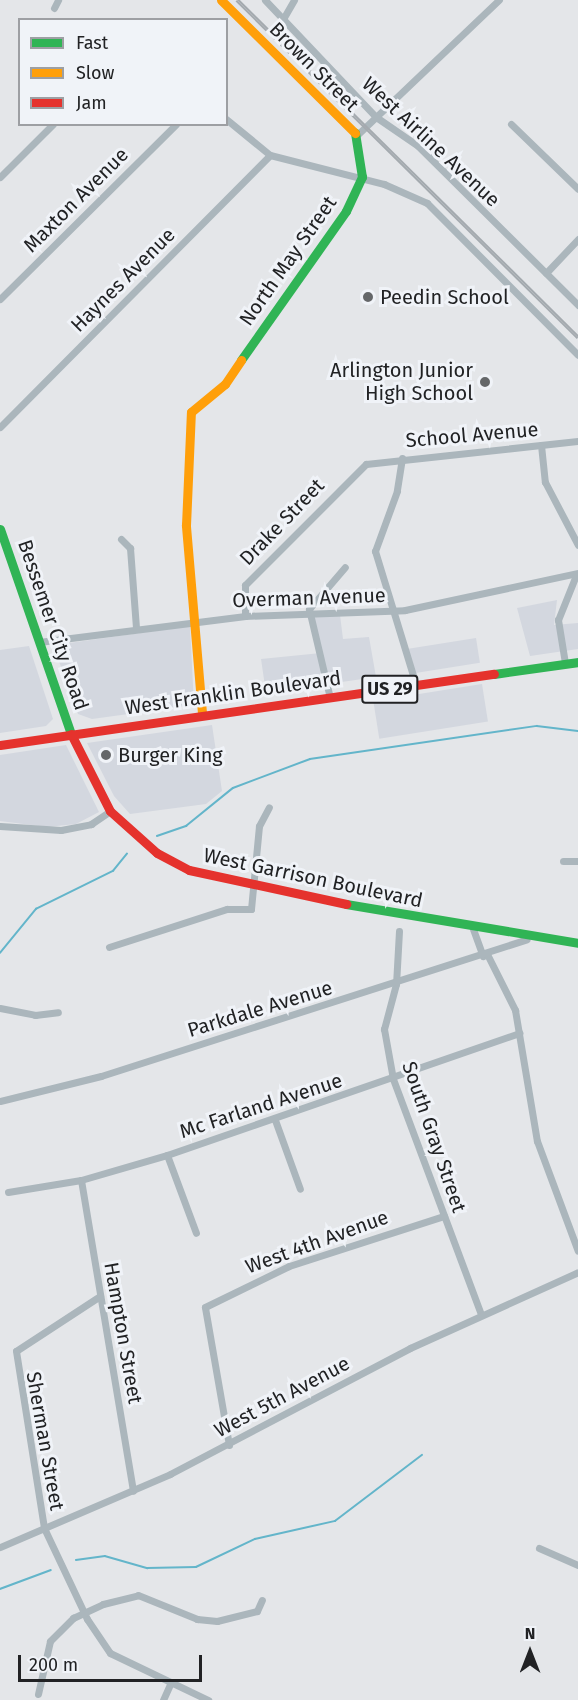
<!DOCTYPE html>
<style>
body{margin:0}
#map{position:relative;width:578px;height:1700px;overflow:hidden;background:#e4e6e9;font-family:"Fira Sans",sans-serif}
div>[style]{position:absolute}
[style*='--x']{left:calc(var(--x)*1px);top:calc(var(--y)*1px);width:calc(var(--w)*1px);rotate:calc(var(--a)*1deg)}
.built>*{inset:0;background:#d3d7df;transform-origin:0 0}
.stream>*{height:1.5px;margin:-0.75px;padding:0 0.75px;transform-origin:0.75px;border-radius:0.75px;background:#63b5ca}
.street>*{height:7px;margin:-3.5px;padding:0 3.5px;transform-origin:3.5px;border-radius:3.5px;background:#abb6bc}
.fast>*{height:9px;margin:-4.5px;padding:0 4.5px;transform-origin:4.5px;border-radius:4.5px;background:#30b455}
.slow>*{height:9px;margin:-4.5px;padding:0 4.5px;transform-origin:4.5px;border-radius:4.5px;background:#ff9f0a}
.jam>*{height:9px;margin:-4.5px;padding:0 4.5px;transform-origin:4.5px;border-radius:4.5px;background:#e5322d}
.rail>*{height:4px;margin-top:-2px;transform-origin:0;background:repeating-linear-gradient(90deg,#f0f3f8 0 4.5px,#a4aaaf 0 9px);box-sizing:border-box;border-block:2px solid #a4aaaf}
.dots>*{width:16px;height:16px;translate:-50% -50%;box-sizing:border-box;border:3px solid #f0f3f8;border-radius:50%}
span{translate:-50% -50%;white-space:nowrap;text-align:center;line-height:1.15;-webkit-text-stroke:6px #f0f3f8;paint-order:stroke}
.shield-label span{padding:2px 4px;background:#f0f3f8;border:2px solid;border-radius:4px;-webkit-text-stroke-width:0}
.shield-label{font-size:18px;color:#212224;font-weight:700}
.street-label{font-size:20px;color:#212224}
.poi-label{font-size:20px;color:#212224}
.left{translate:0 -50%;text-align:left}
.right{translate:-100% -50%;text-align:right}
.legend{position:absolute;left:18px;top:18px;width:210px;height:108px;box-sizing:border-box;background:#f0f3f8;border:2px solid #9d9fa3;margin:0;padding:8px 10px;list-style:none;font-size:18px;color:#212224}
.legend li{display:flex;align-items:center;gap:12px;height:30px}
.legend b{width:30px;border:2px solid #9d9fa3}
.north{position:absolute;left:500px;top:1622px;width:60px;height:60px;-webkit-text-stroke:4px #f0f3f8;paint-order:stroke;rotate:0deg;font-size:16px;font-weight:700;line-height:24px;text-align:center;color:#212224}
.north::after{content:'';display:block;margin:auto;width:21px;height:27px;background:#212224;clip-path:polygon(50% 0,100% 100%,50% 72%,0 100%)}
.scale{position:absolute;left:18px;top:1655px;width:184px;height:27px;box-sizing:border-box;border:3px solid #212224;border-top:0;padding-left:8px;font-size:18px;line-height:21px;white-space:nowrap;color:#212224;-webkit-text-stroke:4px #f0f3f8;paint-order:stroke}
</style>
<div id="map">
<div class="built">
<div style="clip-path:polygon(557px 600px,554px 625px,578px 623px,578px 649px,530px 656px,517px 608px)"></div>
<div style="clip-path:polygon(340px 615px,343px 639px,369px 637px,376px 677px,266px 693px,261px 659px,321px 653px,314px 617px)"></div>
<div style="clip-path:polygon(190px 626px,194px 705px,92px 719px,78px 714px,56px 653px,62px 644px)"></div>
<div style="left:476px;top:638px;width:25px;height:70px;rotate:81deg"></div>
<div style="clip-path:polygon(29px 646px,53px 719px,46px 726px,0 733px,0 650px)"></div>
<div style="left:482px;top:684px;width:38px;height:110px;rotate:81deg"></div>
<div style="clip-path:polygon(212px 725px,222px 791px,206px 804px,130px 814px,114px 796px,87px 743px)"></div>
<div style="clip-path:polygon(66px 745px,99px 812px,76px 824px,47px 827px,0 821px,0 755px)"></div>
</div>
<div class="stream">
<div style="--x:157;--y:836;--w:31;--a:-19"></div>
<div style="--x:186;--y:826;--w:60;--a:-39"></div>
<div style="--x:233;--y:788;--w:82;--a:-20.6"></div>
<div style="--x:310;--y:759;--w:229;--a:-8.3"></div>
<div style="--x:537;--y:726;--w:41;--a:7"></div>
<div style="--x:0;--y:953;--w:57;--a:-50.7"></div>
<div style="--x:36;--y:909;--w:86;--a:-26.3"></div>
<div style="--x:113;--y:871;--w:22;--a:-51"></div>
<div style="--x:76;--y:1560;--w:29;--a:-8"></div>
<div style="--x:105;--y:1556;--w:44;--a:15.9"></div>
<div style="--x:147;--y:1568;--w:49;--a:-1.2"></div>
<div style="--x:196;--y:1567;--w:65;--a:-25.4"></div>
<div style="--x:255;--y:1539;--w:82;--a:-12.7"></div>
<div style="--x:335;--y:1521;--w:109;--a:-37.2"></div>
<div style="--x:0;--y:1589;--w:54;--a:-20.4"></div>
</div>
<div class="street">
<div style="--x:265;--y:0;--w:161;--a:46.5"></div>
<div style="--x:376;--y:117;--w:51;--a:34.6"></div>
<div style="--x:418;--y:146;--w:226;--a:44.8"></div>
<div style="--x:54;--y:8;--w:9;--a:-63"></div>
<div style="--x:283;--y:19;--w:22;--a:-60"></div>
<div style="--x:226;--y:119;--w:57;--a:39.3"></div>
<div style="--x:270;--y:155;--w:118;--a:14.3"></div>
<div style="--x:384;--y:184;--w:47;--a:23.8"></div>
<div style="--x:427;--y:203;--w:214;--a:45.2"></div>
<div style="--x:511;--y:124;--w:93;--a:44.1"></div>
<div style="--x:357;--y:135;--w:196;--a:-43.6"></div>
<div style="--x:0;--y:177;--w:75;--a:-45"></div>
<div style="--x:546;--y:273;--w:47;--a:-46.7"></div>
<div style="--x:0;--y:299;--w:248;--a:-44.8"></div>
<div style="--x:0;--y:427;--w:383;--a:-45.2"></div>
<div style="--x:541;--y:445;--w:37;--a:84"></div>
<div style="--x:545;--y:482;--w:71;--a:62.4"></div>
<div style="--x:402;--y:458;--w:33;--a:99"></div>
<div style="--x:397;--y:491;--w:64;--a:110.1"></div>
<div style="--x:375;--y:551;--w:140;--a:73"></div>
<div style="--x:121;--y:539;--w:13;--a:45"></div>
<div style="--x:130;--y:548;--w:80;--a:85.7"></div>
<div style="--x:245;--y:616;--w:31;--a:-90"></div>
<div style="--x:245;--y:585;--w:171;--a:-45"></div>
<div style="--x:366;--y:464;--w:213;--a:-6.2"></div>
<div style="--x:39;--y:642;--w:208;--a:-7.2"></div>
<div style="--x:245;--y:616;--w:160;--a:-2.1"></div>
<div style="--x:405;--y:610;--w:177;--a:-12.1"></div>
<div style="--x:565;--y:663;--w:44;--a:-99.2"></div>
<div style="--x:558;--y:620;--w:48;--a:-68.2"></div>
<div style="--x:330;--y:698;--w:91;--a:-103.3"></div>
<div style="--x:309;--y:609;--w:55;--a:-49.4"></div>
<div style="--x:0;--y:826;--w:61;--a:3.8"></div>
<div style="--x:61;--y:830;--w:31;--a:-11"></div>
<div style="--x:91;--y:824;--w:23;--a:-34"></div>
<div style="--x:563;--y:861;--w:15;--a:0"></div>
<div style="--x:473;--y:929;--w:29;--a:70"></div>
<div style="--x:399;--y:931;--w:53;--a:93.2"></div>
<div style="--x:396;--y:984;--w:47;--a:104.9"></div>
<div style="--x:384;--y:1029;--w:51;--a:79.8"></div>
<div style="--x:393;--y:1079;--w:251;--a:69.5"></div>
<div style="--x:109;--y:947;--w:124;--a:-17.9"></div>
<div style="--x:227;--y:909;--w:24;--a:0"></div>
<div style="--x:251;--y:909;--w:83;--a:-84.5"></div>
<div style="--x:259;--y:826;--w:21;--a:-62"></div>
<div style="--x:487;--y:954;--w:63;--a:63.4"></div>
<div style="--x:515;--y:1010;--w:133;--a:80.5"></div>
<div style="--x:537;--y:1141;--w:117;--a:69.6"></div>
<div style="--x:0;--y:1008;--w:36;--a:11"></div>
<div style="--x:35;--y:1015;--w:23;--a:-7"></div>
<div style="--x:0;--y:1101;--w:104;--a:-13.9"></div>
<div style="--x:101;--y:1076;--w:447;--a:-17.8"></div>
<div style="--x:275;--y:1120;--w:73;--a:70.1"></div>
<div style="--x:167;--y:1155;--w:83;--a:69.6"></div>
<div style="--x:81;--y:1180;--w:315;--a:80.5"></div>
<div style="--x:8;--y:1192;--w:74;--a:-9.3"></div>
<div style="--x:81;--y:1180;--w:90;--a:-16.2"></div>
<div style="--x:167;--y:1155;--w:373;--a:-19.1"></div>
<div style="--x:100;--y:1296;--w:100;--a:146.8"></div>
<div style="--x:16;--y:1351;--w:179;--a:81"></div>
<div style="--x:44;--y:1528;--w:101;--a:64.7"></div>
<div style="--x:87;--y:1619;--w:41;--a:55.9"></div>
<div style="--x:110;--y:1653;--w:109;--a:25.6"></div>
<div style="--x:229;--y:1445;--w:140;--a:-99.9"></div>
<div style="--x:205;--y:1307;--w:93;--a:-26"></div>
<div style="--x:289;--y:1266;--w:163;--a:-17.9"></div>
<div style="--x:0;--y:1547;--w:185;--a:-23.2"></div>
<div style="--x:170;--y:1474;--w:271;--a:-27.7"></div>
<div style="--x:410;--y:1348;--w:184;--a:-24.3"></div>
<div style="--x:539;--y:1548;--w:43;--a:23.6"></div>
<div style="--x:38;--y:1694;--w:54;--a:-77.2"></div>
<div style="--x:50;--y:1641;--w:33;--a:-45"></div>
<div style="--x:73;--y:1618;--w:33;--a:-25"></div>
<div style="--x:103;--y:1604;--w:36;--a:-14"></div>
<div style="--x:138;--y:1595;--w:64;--a:22.1"></div>
<div style="--x:197;--y:1619;--w:20;--a:6"></div>
<div style="--x:217;--y:1621;--w:41;--a:-14"></div>
<div style="--x:257;--y:1611;--w:12;--a:-66"></div>
<div style="--x:163;--y:1700;--w:17;--a:-66"></div>
</div>
<div class="fast">
<div style="--x:241;--y:360;--w:182;--a:-54.8"></div>
<div style="--x:346;--y:211;--w:38;--a:-65"></div>
<div style="--x:362;--y:177;--w:45;--a:-99"></div>
<div style="--x:0;--y:529;--w:217;--a:70.9"></div>
<div style="--x:494;--y:674;--w:85;--a:-8.1"></div>
<div style="--x:346;--y:904;--w:235;--a:9.5"></div>
</div>
<div class="slow">
<div style="--x:221;--y:0;--w:189;--a:44.8"></div>
<div style="--x:202;--y:713;--w:189;--a:-94.9"></div>
<div style="--x:186;--y:525;--w:113;--a:-87.5"></div>
<div style="--x:191;--y:412;--w:44;--a:-39.5"></div>
<div style="--x:225;--y:384;--w:29;--a:-56"></div>
</div>
<div class="jam">
<div style="--x:71;--y:734;--w:86;--a:63.1"></div>
<div style="--x:110;--y:811;--w:63;--a:41.8"></div>
<div style="--x:157;--y:853;--w:36;--a:28"></div>
<div style="--x:189;--y:870;--w:161;--a:12.2"></div>
<div style="--x:0;--y:745;--w:499;--a:-8.2"></div>
</div>
<div class="rail">
<div style="--x:237;--y:0;--w:480;--a:44.7"></div>
</div>
<div class="dots">
<div style="left:368px;top:297px;background:#656769"></div>
<div style="left:485px;top:382px;background:#656769"></div>
<div style="left:106px;top:755px;background:#656769"></div>
</div>
<div class="shield-label">
<span style="left:390px;top:689px">US 29</span>
</div>
<div class="street-label">
<span style="left:314px;top:67px;rotate:45deg">Brown Street</span>
<span style="left:431px;top:142px;rotate:43deg">West Airline Avenue</span>
<span style="left:76px;top:200px;rotate:-45deg">Maxton Avenue</span>
<span style="left:288px;top:261px;rotate:-55deg">North May Street</span>
<span style="left:123px;top:280px;rotate:-45deg">Haynes Avenue</span>
<span style="left:472px;top:435px;rotate:-5deg">School Avenue</span>
<span style="left:282px;top:522px;rotate:-46deg">Drake Street</span>
<span style="left:309px;top:598px;rotate:-2deg">Overman Avenue</span>
<span style="left:53px;top:625px;rotate:71deg">Bessemer City Road</span>
<span style="left:233px;top:693px;rotate:-8deg">West Franklin Boulevard</span>
<span style="left:313px;top:878px;rotate:12deg">West Garrison Boulevard</span>
<span style="left:260px;top:1009px;rotate:-17deg">Parkdale Avenue</span>
<span style="left:261px;top:1106px;rotate:-18deg">Mc Farland Avenue</span>
<span style="left:434px;top:1137px;rotate:71deg">South Gray Street</span>
<span style="left:317px;top:1242px;rotate:-20deg">West 4th Avenue</span>
<span style="left:123px;top:1333px;rotate:80deg">Hampton Street</span>
<span style="left:282px;top:1397px;rotate:-28deg">West 5th Avenue</span>
<span style="left:45px;top:1441px;rotate:80deg">Sherman Street</span>
</div>
<div class="poi-label">
<span class="left" style="left:380px;top:297px">Peedin School</span>
<span class="right" style="left:473px;top:382px">Arlington Junior<br>High School</span>
<span class="left" style="left:118px;top:755px">Burger King</span>
</div>
<ul class="legend">
<li><b style="height:8px;background:#30b455"></b>Fast</li>
<li><b style="height:8px;background:#ff9f0a"></b>Slow</li>
<li><b style="height:8px;background:#e5322d"></b>Jam</li>
</ul>
<div class="north">N</div>
<div class="scale">200 m</div>
</div>
